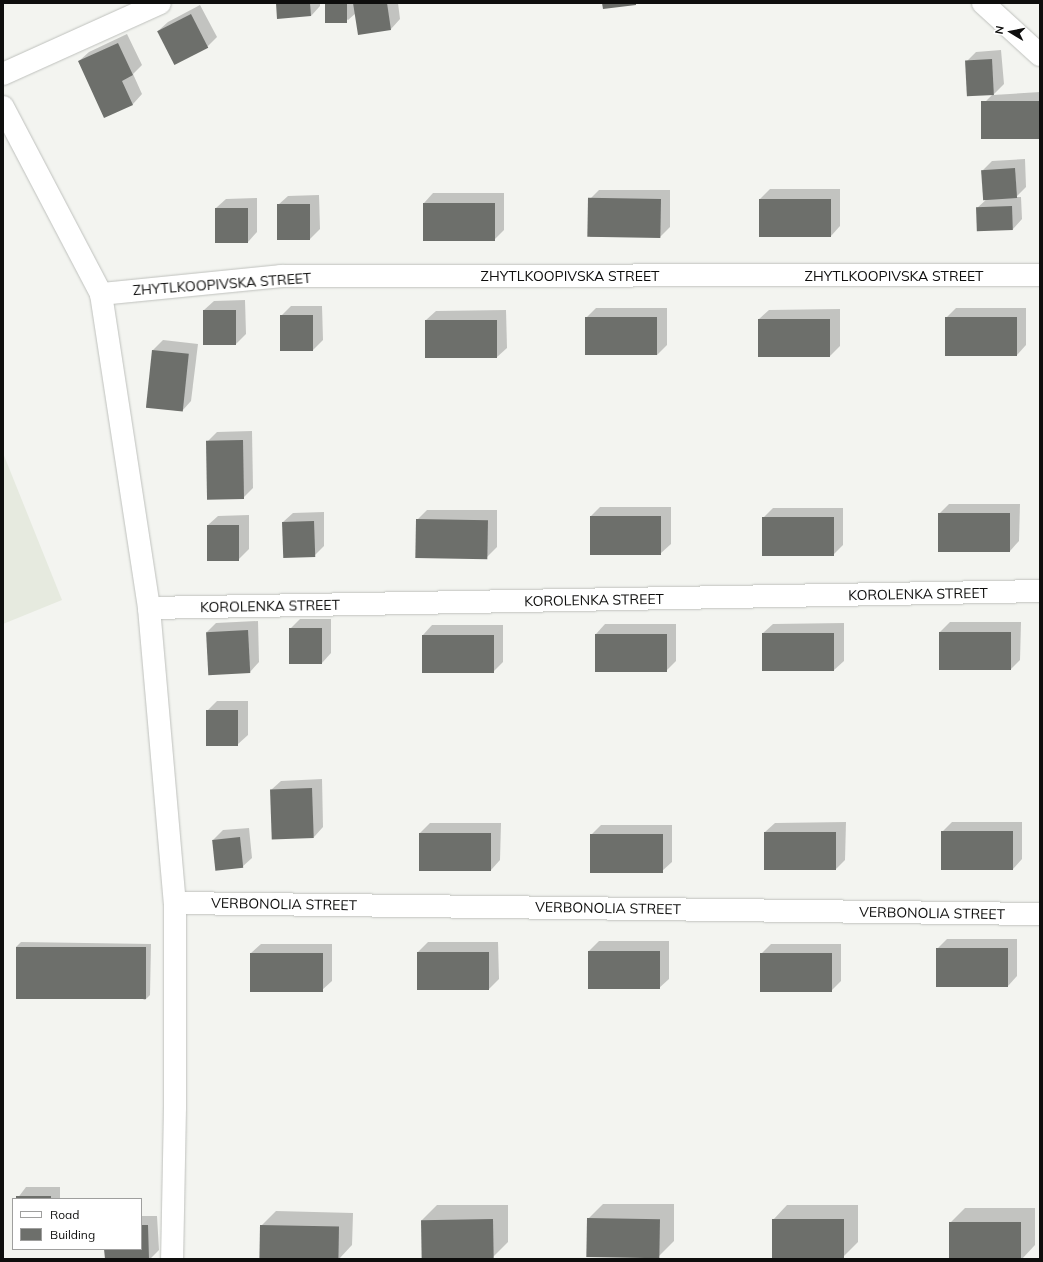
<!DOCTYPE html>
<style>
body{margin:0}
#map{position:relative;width:1043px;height:1262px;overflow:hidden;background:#f3f4f0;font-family:Mulish,sans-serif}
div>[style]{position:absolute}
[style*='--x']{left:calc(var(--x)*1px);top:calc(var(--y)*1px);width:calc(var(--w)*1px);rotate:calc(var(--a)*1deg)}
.built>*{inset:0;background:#e6eadf}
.shadow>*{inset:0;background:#0003}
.building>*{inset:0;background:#6d6f6b;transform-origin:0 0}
.roads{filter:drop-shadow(0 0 1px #bfc1bd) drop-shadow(0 0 1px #bfc1bd)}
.minor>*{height:22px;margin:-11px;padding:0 11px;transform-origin:11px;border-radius:11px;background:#fff}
span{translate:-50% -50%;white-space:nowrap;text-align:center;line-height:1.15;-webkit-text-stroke:3px #fff;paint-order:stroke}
.street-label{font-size:14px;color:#0e0e0d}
.frame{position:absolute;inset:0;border:4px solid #0e0e0d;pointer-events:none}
.legend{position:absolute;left:12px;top:1198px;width:130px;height:52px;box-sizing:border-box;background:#fff;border:1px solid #9f9f9e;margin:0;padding:5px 7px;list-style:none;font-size:12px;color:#0e0e0d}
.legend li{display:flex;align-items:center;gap:8px;height:20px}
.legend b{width:20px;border:1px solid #9f9f9e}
.north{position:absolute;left:991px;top:12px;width:40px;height:40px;-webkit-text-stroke:3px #fff;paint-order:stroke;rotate:280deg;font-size:11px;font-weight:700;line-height:16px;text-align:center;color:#0e0e0d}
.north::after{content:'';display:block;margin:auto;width:14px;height:18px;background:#0e0e0d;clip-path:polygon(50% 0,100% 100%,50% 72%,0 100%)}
</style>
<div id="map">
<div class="built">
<div style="clip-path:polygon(3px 453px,62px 600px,3px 624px)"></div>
</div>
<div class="shadow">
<div style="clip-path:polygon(277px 3px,320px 3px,320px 6px,311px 16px)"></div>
<div style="clip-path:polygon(326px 3px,398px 3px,400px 19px,391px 29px,356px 13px,348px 20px)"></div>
<div style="clip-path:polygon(200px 5px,217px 37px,207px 47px,158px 31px,168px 22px)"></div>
<div style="clip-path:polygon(127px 34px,142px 65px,133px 74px,142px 94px,133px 104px,105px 117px,79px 61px,89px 52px)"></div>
<div style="clip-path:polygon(1001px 50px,1004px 84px,993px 95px,1040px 92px,1040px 138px,982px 105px,993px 94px,966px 62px,976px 52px)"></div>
<div style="clip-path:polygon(1025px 159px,1026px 187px,1016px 197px,1021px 197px,1022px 219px,1013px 229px,977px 208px,987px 199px,982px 171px,992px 161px)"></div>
<div style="clip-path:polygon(770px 189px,840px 189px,840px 226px,831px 236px,760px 199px)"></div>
<div style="clip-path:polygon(599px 190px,670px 190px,670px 227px,660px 237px,590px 237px,589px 200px)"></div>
<div style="clip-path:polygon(433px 193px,504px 193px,504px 230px,494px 240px,424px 240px,424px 203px)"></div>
<div style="clip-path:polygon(319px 195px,320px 229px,310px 239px,278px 205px,288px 196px)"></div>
<div style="clip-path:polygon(257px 198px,257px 232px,248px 242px,216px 208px,226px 199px)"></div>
<div style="clip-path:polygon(245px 300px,246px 334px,236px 344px,204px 310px,214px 301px)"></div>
<div style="clip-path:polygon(291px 306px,322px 306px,323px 340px,313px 350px,281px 316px)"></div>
<div style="clip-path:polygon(596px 308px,667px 308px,667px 345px,657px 355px,586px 318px)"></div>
<div style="clip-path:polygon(956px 308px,1026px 308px,1026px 345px,1017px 355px,946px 318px)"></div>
<div style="clip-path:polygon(840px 309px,840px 346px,830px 356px,759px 319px,769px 310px)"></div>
<div style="clip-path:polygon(506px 310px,507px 348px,497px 357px,426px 320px,436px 311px)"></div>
<div style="clip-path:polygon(163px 340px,198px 344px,191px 401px,182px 411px,147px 407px,153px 350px)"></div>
<div style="clip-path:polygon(252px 431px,253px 488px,243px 498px,207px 442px,217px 432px)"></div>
<div style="clip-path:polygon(949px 504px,1020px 504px,1019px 541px,1010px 551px,939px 514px)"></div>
<div style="clip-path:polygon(600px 507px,671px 507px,671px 544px,661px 553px,591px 516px)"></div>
<div style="clip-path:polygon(773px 508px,843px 508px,843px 545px,833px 555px,763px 555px,763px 518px)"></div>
<div style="clip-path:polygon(427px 510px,497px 510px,497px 547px,487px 557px,417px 520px)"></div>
<div style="clip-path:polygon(324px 512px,324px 546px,314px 556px,283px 522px,293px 513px)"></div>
<div style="clip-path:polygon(249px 515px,249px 549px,239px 559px,208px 525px,218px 516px)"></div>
<div style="clip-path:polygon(300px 619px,331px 619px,331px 653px,322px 663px,290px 629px)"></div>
<div style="clip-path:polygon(258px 621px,259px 662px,250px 672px,207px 632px,216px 623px)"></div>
<div style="clip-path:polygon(950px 622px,1021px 622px,1020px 660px,1011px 669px,940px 632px)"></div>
<div style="clip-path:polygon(844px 623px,844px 661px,834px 670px,763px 633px,773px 624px)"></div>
<div style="clip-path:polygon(605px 624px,676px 624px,676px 661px,666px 671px,596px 671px,596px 634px)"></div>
<div style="clip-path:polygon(432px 625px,503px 625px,503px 662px,493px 672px,423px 635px)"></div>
<div style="clip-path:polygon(217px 701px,248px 701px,248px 735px,238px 744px,207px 711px)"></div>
<div style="clip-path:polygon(322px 779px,323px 827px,314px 837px,271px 790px,281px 781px)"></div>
<div style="clip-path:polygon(846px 822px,845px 860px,836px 869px,765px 832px,775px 823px)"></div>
<div style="clip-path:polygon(952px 822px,1022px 822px,1022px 859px,1013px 869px,942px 832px)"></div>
<div style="clip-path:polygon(430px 823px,501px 823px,500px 860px,491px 870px,420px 833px)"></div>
<div style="clip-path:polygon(601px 825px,672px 825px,672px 862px,662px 871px,592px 834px)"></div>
<div style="clip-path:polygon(249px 828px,252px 858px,242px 867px,213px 840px,223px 830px)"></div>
<div style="clip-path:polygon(947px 939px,1017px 939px,1017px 976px,1008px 986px,937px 949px)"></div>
<div style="clip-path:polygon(599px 941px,669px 941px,669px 979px,659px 988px,589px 951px)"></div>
<div style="clip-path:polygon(21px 942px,151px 944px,150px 995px,145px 1000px,16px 947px)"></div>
<div style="clip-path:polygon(428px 942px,498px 942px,499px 979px,489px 989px,418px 989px,418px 952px)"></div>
<div style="clip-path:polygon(261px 944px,332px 944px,332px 981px,322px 990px,251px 991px,251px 953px)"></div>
<div style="clip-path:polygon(771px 944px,841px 944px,841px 981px,831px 991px,761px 954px)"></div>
<div style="clip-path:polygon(26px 1187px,60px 1187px,60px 1199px,17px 1199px)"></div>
<div style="clip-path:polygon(603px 1204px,674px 1204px,674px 1241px,659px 1256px,588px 1219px)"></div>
<div style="clip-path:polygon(437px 1205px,508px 1205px,508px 1242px,493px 1257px,422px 1257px,422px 1220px)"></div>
<div style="clip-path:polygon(787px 1205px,858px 1205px,858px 1242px,843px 1257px,773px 1220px)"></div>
<div style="clip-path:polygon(965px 1208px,1035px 1208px,1035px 1245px,1022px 1259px,950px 1259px,950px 1223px)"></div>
<div style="clip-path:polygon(276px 1211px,353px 1213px,352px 1245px,339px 1259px,299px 1259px,261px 1226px)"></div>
<div style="clip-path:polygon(141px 1216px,157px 1216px,159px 1250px,150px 1259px,106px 1259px,105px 1249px,141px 1249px)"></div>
</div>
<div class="building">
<div style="clip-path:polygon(276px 3px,310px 3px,311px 16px,277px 19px)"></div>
<div style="left:325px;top:3px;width:22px;height:20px"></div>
<div style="clip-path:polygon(353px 3px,387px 3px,391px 30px,358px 35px)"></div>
<div style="clip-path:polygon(602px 3px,636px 3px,636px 5px,603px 9px)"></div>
<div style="left:191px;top:14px;width:38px;height:38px;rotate:63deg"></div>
<div style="clip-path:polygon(118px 43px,133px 75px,122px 81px,133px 105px,104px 118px,78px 61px)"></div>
<div style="left:992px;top:59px;width:36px;height:27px;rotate:87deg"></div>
<div style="left:1040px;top:101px;width:38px;height:59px;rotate:90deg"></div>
<div style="left:1015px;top:168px;width:30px;height:34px;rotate:86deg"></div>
<div style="left:661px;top:199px;width:39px;height:73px;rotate:91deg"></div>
<div style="left:759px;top:199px;width:72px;height:38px"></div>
<div style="left:423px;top:203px;width:72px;height:38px"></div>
<div style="left:310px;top:204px;width:36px;height:33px;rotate:90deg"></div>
<div style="left:1012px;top:206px;width:24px;height:36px;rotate:88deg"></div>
<div style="left:215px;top:208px;width:33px;height:35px"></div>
<div style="left:203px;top:310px;width:33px;height:35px"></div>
<div style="left:313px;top:315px;width:36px;height:33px;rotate:90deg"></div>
<div style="left:585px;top:317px;width:72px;height:38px"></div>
<div style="left:945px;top:317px;width:72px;height:39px"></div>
<div style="left:758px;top:319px;width:72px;height:38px"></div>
<div style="left:425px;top:320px;width:72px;height:38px"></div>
<div style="left:152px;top:350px;width:37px;height:58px;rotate:6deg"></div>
<div style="left:243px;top:440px;width:59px;height:37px;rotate:89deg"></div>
<div style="left:1010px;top:513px;width:39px;height:72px;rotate:90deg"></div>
<div style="left:590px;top:516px;width:71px;height:39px"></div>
<div style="left:834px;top:517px;width:39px;height:72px;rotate:90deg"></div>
<div style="left:416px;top:519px;width:72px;height:39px;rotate:1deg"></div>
<div style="left:314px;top:521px;width:36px;height:32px;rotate:88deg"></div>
<div style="left:207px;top:525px;width:32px;height:36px"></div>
<div style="left:322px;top:628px;width:36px;height:33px;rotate:90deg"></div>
<div style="left:248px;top:630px;width:43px;height:42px;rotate:87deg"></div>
<div style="left:939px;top:632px;width:72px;height:38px"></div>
<div style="left:762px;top:633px;width:72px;height:38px"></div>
<div style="left:595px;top:634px;width:72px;height:38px"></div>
<div style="left:422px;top:635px;width:72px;height:38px"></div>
<div style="left:206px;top:710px;width:32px;height:36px"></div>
<div style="left:312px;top:788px;width:50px;height:42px;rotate:88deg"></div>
<div style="left:941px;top:831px;width:72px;height:39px"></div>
<div style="left:764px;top:832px;width:72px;height:38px"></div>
<div style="left:419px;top:833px;width:72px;height:38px"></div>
<div style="left:590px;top:834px;width:73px;height:39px"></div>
<div style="left:240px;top:837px;width:31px;height:28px;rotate:84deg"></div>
<div style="left:16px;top:947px;width:130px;height:52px"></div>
<div style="left:936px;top:948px;width:72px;height:39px"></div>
<div style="left:588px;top:951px;width:72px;height:38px"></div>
<div style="left:417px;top:952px;width:72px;height:38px"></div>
<div style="left:250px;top:953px;width:73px;height:39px"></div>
<div style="left:760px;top:953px;width:72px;height:39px"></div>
<div style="left:16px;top:1196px;width:35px;height:3px"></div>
<div style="left:587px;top:1218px;width:73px;height:39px;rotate:1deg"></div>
<div style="left:493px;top:1219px;width:39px;height:72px;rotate:89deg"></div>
<div style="left:772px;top:1219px;width:72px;height:39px"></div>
<div style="left:949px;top:1222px;width:72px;height:37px"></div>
<div style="clip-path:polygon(141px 1225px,148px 1225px,149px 1259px,105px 1259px,104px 1249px,141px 1249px)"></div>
<div style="left:260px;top:1225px;width:79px;height:34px;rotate:1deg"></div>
</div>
<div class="roads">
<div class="minor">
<div style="--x:983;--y:3;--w:77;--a:42.4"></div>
<div style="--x:3;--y:74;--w:172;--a:-24.3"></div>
<div style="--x:3;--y:107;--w:211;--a:62.3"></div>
<div style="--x:101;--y:294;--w:318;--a:81.3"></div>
<div style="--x:149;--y:608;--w:296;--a:85"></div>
<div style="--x:175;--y:903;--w:204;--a:90"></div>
<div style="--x:175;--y:1107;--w:152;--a:91.1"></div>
<div style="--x:101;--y:294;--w:181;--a:-5.7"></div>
<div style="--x:281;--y:276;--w:759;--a:-0.08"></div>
<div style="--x:149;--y:608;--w:891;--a:-1.09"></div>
<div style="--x:175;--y:903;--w:865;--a:0.73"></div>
</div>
</div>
<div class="street-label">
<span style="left:570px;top:276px">ZHYTLKOOPIVSKA STREET</span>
<span style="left:894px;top:276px">ZHYTLKOOPIVSKA STREET</span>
<span style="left:222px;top:284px;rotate:-4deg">ZHYTLKOOPIVSKA STREET</span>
<span style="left:918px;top:594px;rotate:-1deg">KOROLENKA STREET</span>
<span style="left:594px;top:600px;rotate:-1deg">KOROLENKA STREET</span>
<span style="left:270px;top:606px;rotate:-1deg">KOROLENKA STREET</span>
<span style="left:284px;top:904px;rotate:1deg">VERBONOLIA STREET</span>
<span style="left:608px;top:908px;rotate:1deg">VERBONOLIA STREET</span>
<span style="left:932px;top:913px;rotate:1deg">VERBONOLIA STREET</span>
</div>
<div class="frame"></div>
<ul class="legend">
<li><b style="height:5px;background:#fff"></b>Road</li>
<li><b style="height:11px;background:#6d6f6b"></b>Building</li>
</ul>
<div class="north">N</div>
</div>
